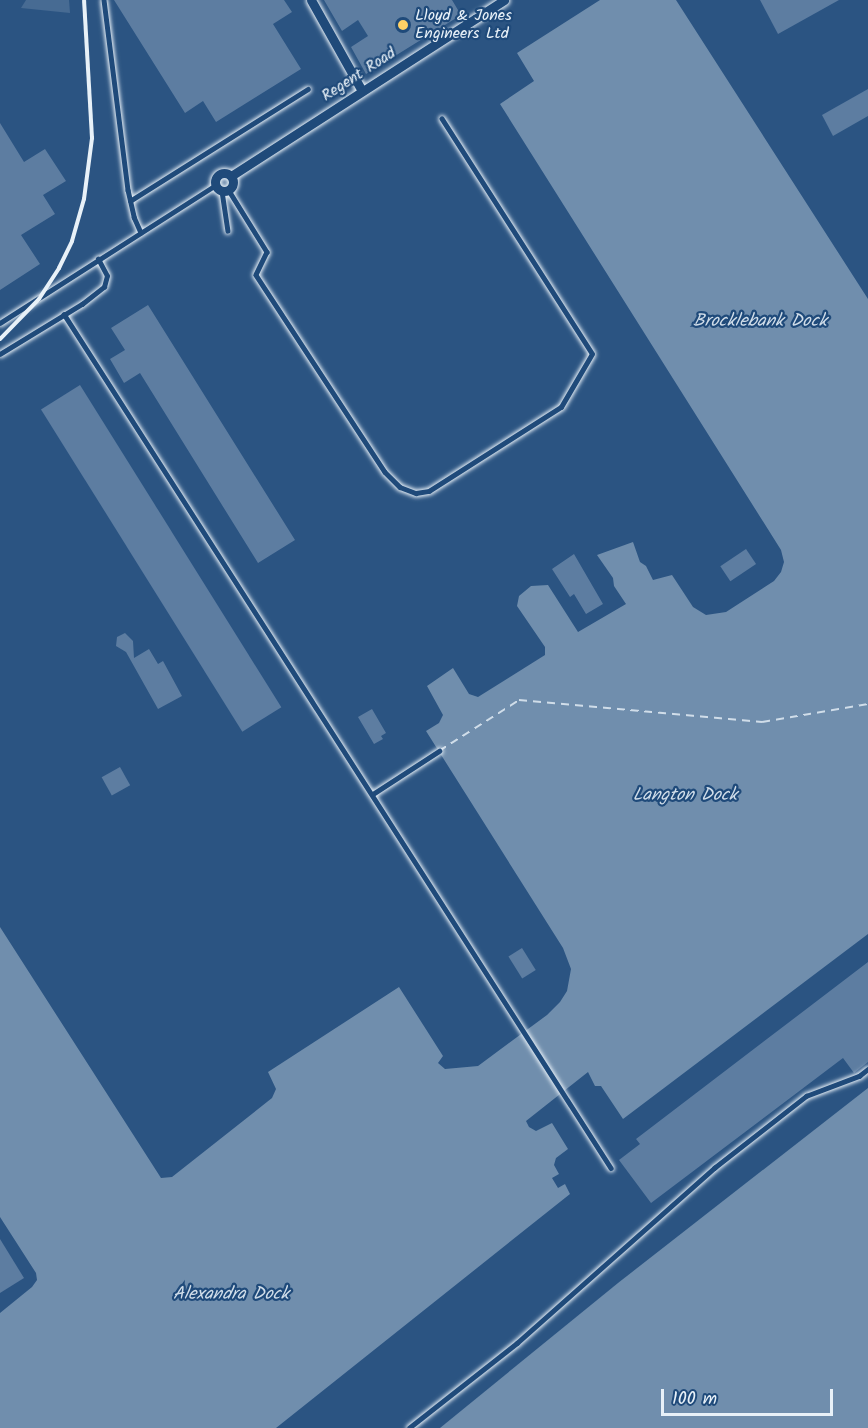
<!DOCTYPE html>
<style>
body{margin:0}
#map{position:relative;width:868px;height:1428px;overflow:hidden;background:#2b5482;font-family:Kalam,sans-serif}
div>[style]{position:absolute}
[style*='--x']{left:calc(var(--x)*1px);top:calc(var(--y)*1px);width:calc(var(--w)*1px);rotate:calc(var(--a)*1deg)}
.green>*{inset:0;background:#476b93}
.water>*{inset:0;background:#708ead}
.ferry>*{height:1.5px;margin-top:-0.75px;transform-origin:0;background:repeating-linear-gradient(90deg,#d0dde9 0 8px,transparent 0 14px)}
.building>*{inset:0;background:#5d7da1;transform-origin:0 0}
.roads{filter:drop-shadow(0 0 2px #e8f1f8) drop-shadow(0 0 2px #e8f1f8)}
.service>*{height:4.5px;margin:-2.25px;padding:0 2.25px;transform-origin:2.25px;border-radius:2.25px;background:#1f4a7a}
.minor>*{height:9px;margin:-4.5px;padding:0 4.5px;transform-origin:4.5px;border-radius:4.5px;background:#1f4a7a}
.minor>.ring{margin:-4.5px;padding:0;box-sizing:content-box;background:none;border:9px solid #1f4a7a;border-radius:50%}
.rail>*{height:4px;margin:-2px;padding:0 2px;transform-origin:2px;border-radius:2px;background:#e8f1f8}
.dots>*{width:16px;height:16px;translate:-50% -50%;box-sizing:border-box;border:3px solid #1f4a7a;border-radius:50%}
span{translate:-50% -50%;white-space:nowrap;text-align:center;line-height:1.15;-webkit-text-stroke:4.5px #1f4a7a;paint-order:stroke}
.poi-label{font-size:16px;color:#e8f1f8}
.left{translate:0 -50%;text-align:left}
.street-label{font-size:16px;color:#e8f1f8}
.water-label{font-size:18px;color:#d0dde9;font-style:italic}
.scale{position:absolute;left:661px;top:1389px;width:172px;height:27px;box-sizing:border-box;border:3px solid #e8f1f8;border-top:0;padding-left:8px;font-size:18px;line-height:21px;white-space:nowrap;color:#e8f1f8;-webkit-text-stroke:4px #1f4a7a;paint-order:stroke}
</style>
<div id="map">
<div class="green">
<div style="clip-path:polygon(26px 0,69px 0,70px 13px,21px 8px)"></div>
</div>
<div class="water">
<div style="clip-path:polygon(600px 0,676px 0,868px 299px,868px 934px,623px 1119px,601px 1086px,595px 1086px,588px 1072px,526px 1121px,529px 1127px,536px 1131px,552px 1123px,568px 1149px,556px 1158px,554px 1165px,559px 1174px,552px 1178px,558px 1188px,565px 1184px,570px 1194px,276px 1428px,0 1428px,0 1313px,32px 1287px,37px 1280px,36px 1273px,0 1217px,0 927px,161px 1178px,172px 1177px,272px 1098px,276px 1089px,268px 1072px,399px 987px,443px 1056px,438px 1063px,445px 1069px,478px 1066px,547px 1015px,560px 1002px,567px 991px,571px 969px,563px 948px,426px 731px,439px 723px,443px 715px,427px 686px,453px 668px,469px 694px,478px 697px,545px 655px,545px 647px,517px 606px,519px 596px,531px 586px,548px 585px,578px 632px,626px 604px,614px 586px,613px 578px,597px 555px,633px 542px,640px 562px,646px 566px,653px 580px,672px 575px,693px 607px,706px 615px,726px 612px,774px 581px,781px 572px,784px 562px,781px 550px,500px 104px,534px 81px,517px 53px)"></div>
<div style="clip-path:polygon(868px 1088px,868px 1428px,440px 1428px,618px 1283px)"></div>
</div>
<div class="ferry">
<div style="--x:439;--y:751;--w:95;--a:-32.5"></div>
<div style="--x:519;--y:700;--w:244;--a:5.2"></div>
<div style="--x:762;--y:722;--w:108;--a:-9.6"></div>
</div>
<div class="building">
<div style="clip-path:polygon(114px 0,284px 0,292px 12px,273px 24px,301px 69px,216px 122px,203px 101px,185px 113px)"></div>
<div style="clip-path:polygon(324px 0,452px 0,461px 15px,366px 74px,351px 47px,368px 36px,358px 20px,342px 31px)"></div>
<div style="clip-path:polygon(760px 0,839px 0,778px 34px)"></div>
<div style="clip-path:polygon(868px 89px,868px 116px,833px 136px,822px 115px)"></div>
<div style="clip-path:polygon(0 123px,24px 162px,45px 149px,66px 181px,43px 195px,55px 214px,21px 235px,40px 264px,0 290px)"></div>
<div style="clip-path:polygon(148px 305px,295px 540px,258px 563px,140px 373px,124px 383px,110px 359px,125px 350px,111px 328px)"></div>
<div style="left:80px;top:385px;width:380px;height:46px;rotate:58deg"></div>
<div style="left:746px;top:549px;width:18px;height:31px;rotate:56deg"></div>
<div style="clip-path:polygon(574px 554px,603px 604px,586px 614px,574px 594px,570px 597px,552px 569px)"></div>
<div style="clip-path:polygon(125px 633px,133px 641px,134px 658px,149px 649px,158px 664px,163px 661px,182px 696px,158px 709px,126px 652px,116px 646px,117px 637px)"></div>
<div style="clip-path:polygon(372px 709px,386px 733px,381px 736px,383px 739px,374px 744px,358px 717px)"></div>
<div style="left:120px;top:767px;width:21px;height:21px;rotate:61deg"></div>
<div style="left:522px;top:948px;width:26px;height:16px;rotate:58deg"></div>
<div style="clip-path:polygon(868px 962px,868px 1062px,854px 1073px,843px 1058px,651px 1203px,619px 1160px,640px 1144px,636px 1139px)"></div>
<div style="clip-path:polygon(0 1239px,24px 1278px,0 1293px)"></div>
</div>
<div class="roads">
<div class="service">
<div style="--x:104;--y:0;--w:192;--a:82.8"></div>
<div style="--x:128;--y:190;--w:28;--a:77"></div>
<div style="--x:134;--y:217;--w:17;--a:66"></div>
<div style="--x:228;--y:189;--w:74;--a:58.2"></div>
<div style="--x:267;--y:252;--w:25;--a:116"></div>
<div style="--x:256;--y:275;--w:235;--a:56.8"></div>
<div style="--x:385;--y:472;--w:21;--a:45"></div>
<div style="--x:400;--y:487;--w:17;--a:21"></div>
<div style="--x:416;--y:493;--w:13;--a:-9"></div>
<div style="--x:429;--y:491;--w:156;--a:-32.5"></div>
<div style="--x:561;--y:407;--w:61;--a:-59.7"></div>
<div style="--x:592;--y:354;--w:279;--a:-122.6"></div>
<div style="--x:222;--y:191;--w:40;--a:81.5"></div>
<div style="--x:130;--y:201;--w:210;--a:-32.2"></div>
<div style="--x:64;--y:314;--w:1014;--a:57.36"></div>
<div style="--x:0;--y:323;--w:256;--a:-32.6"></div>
<div style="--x:0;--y:354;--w:96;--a:-31.4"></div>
<div style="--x:82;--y:304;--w:28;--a:-38"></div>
<div style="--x:104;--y:287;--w:11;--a:-75"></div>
<div style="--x:107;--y:276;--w:19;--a:-118"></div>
<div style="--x:373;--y:794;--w:79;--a:-33.1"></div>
<div style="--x:409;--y:1428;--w:137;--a:-38.2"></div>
<div style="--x:517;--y:1343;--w:264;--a:-41.6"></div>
<div style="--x:714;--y:1168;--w:117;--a:-38"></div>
<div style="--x:806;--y:1096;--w:57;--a:-20.7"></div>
<div style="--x:859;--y:1076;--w:11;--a:-38"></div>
</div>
<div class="minor">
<div style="--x:311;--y:0;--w:104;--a:60.7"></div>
<div class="ring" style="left:215px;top:173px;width:9px;height:9px"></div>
<div style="--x:231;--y:176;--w:325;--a:-32.8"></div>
</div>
</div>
<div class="rail">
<div style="--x:0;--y:339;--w:56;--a:-45.7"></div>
<div style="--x:39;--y:299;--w:37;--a:-57"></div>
<div style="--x:59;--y:268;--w:30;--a:-64"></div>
<div style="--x:72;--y:241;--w:44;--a:-74.1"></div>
<div style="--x:84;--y:199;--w:62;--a:-82.5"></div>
<div style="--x:92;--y:138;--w:138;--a:-93.3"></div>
</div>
<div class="dots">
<div style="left:403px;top:25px;background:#ffd166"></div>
</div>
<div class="poi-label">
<span class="left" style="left:415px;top:25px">Lloyd &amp; Jones<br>Engineers Ltd</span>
</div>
<div class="street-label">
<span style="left:359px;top:75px;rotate:-33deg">Regent Road</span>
</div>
<div class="water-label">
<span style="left:760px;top:322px">Brocklebank Dock</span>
<span style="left:685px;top:796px">Langton Dock</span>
<span style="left:231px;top:1295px">Alexandra Dock</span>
</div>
<div class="scale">100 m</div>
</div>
